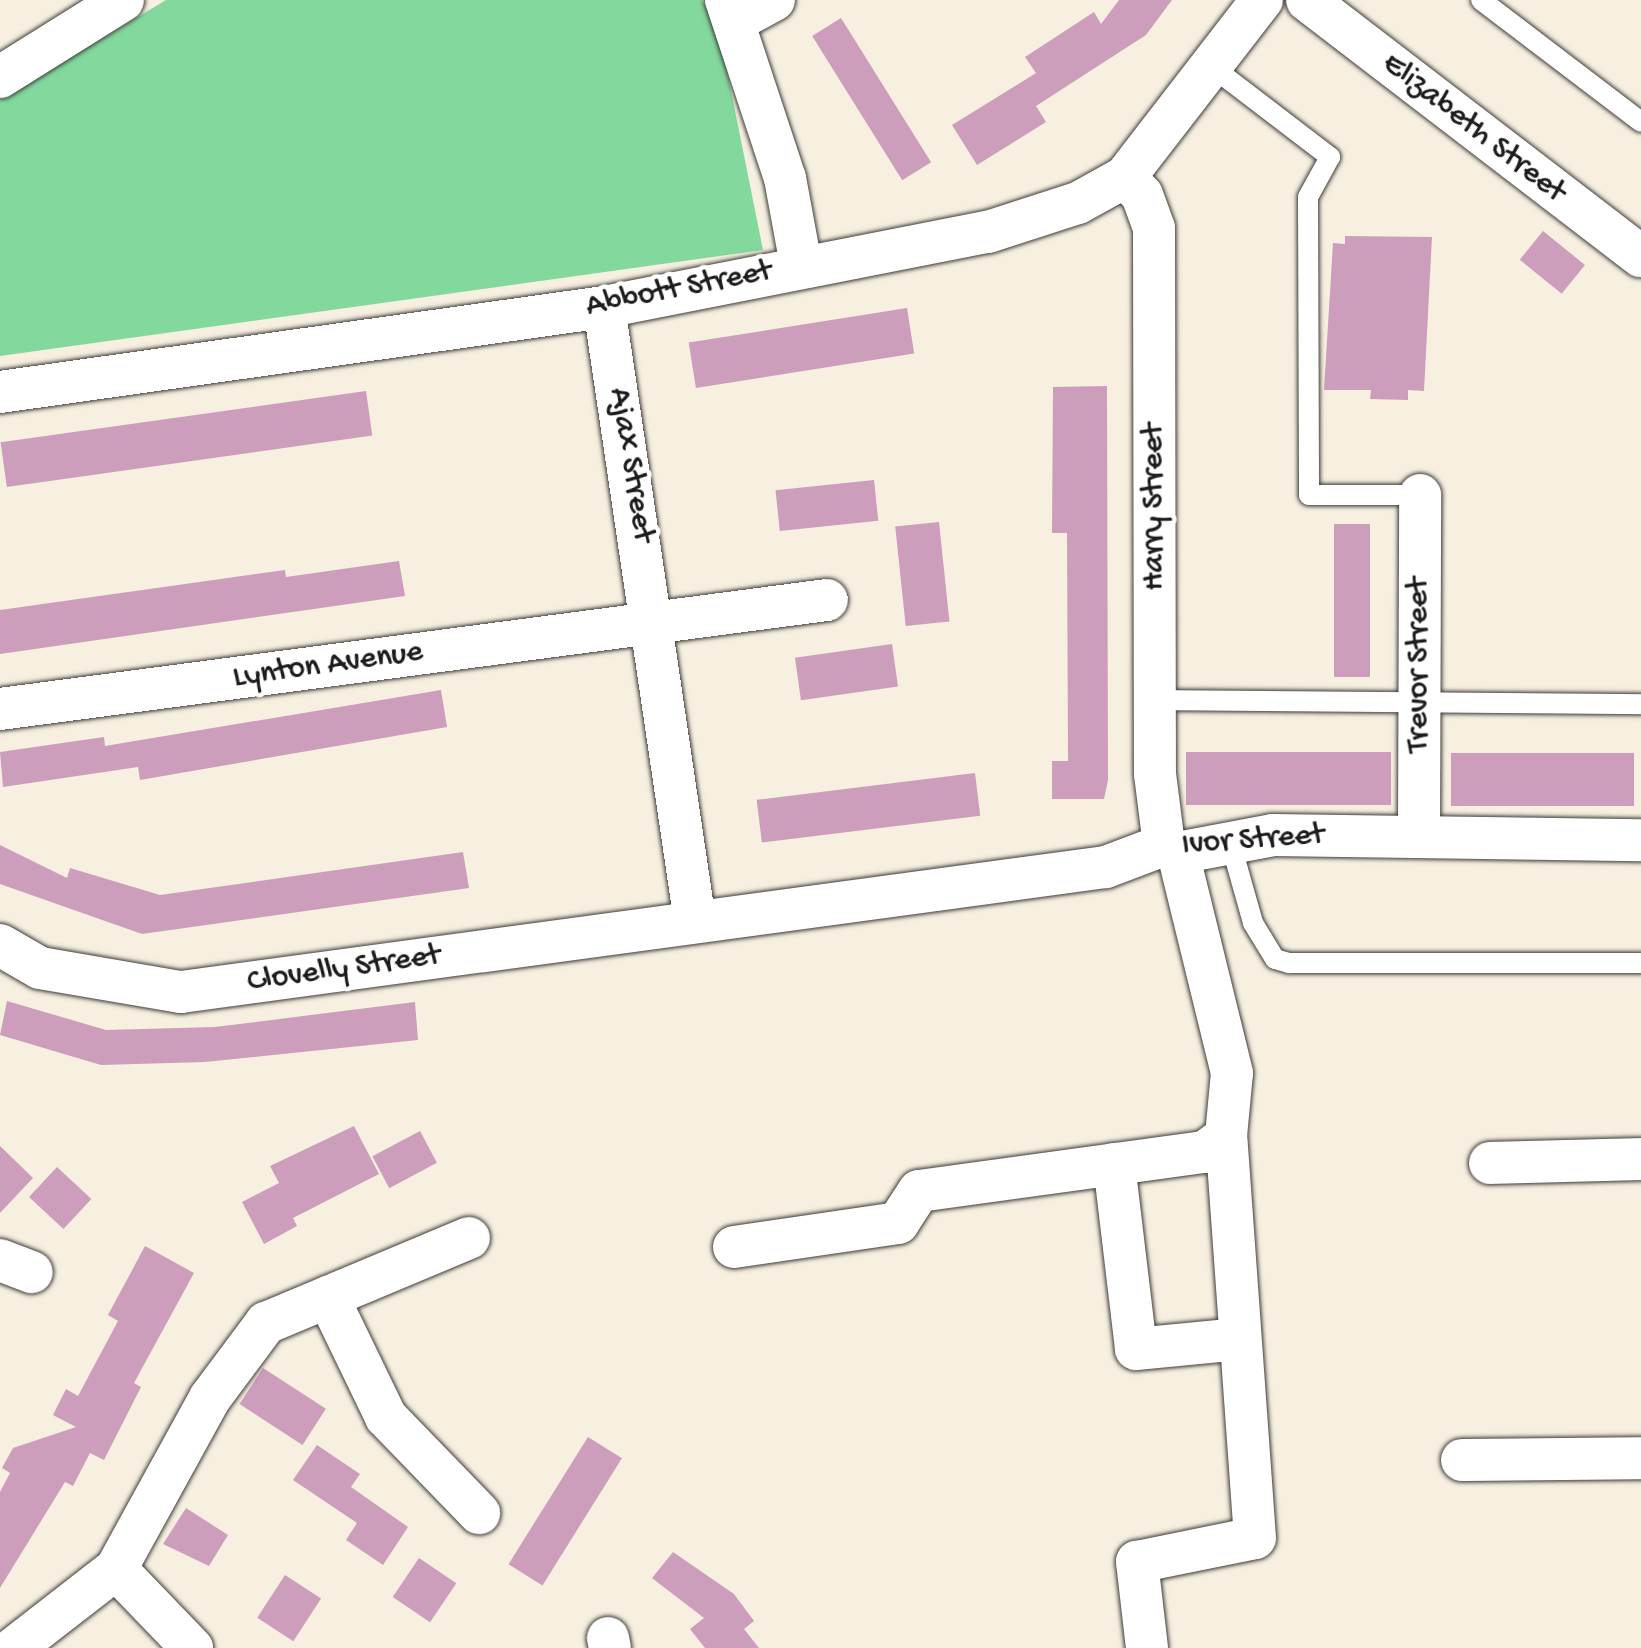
<!DOCTYPE html>
<style>
body{margin:0}
#map{position:relative;width:1641px;height:1648px;overflow:hidden;background:#f7efe0;font-family:"Gochi Hand",sans-serif}
div>[style]{position:absolute}
[style*='--x']{left:calc(var(--x)*1px);top:calc(var(--y)*1px);width:calc(var(--w)*1px);rotate:calc(var(--a)*1deg)}
.green>*{inset:0;background:#83d99d}
.building>*{inset:0;background:#cc9ebb;transform-origin:0 0}
.roads{filter:drop-shadow(0 0 2px #3d3c39) drop-shadow(0 0 2px #3d3c39)}
.service>*{height:20px;margin:-10px;padding:0 10px;transform-origin:10px;border-radius:10px;background:#fff}
.minor>*{height:42px;margin:-21px;padding:0 21px;transform-origin:21px;border-radius:21px;background:#fff}
span{translate:-50% -50%;white-space:nowrap;text-align:center;line-height:1.15;-webkit-text-stroke:9px #fff;paint-order:stroke}
.street-label{font-size:32px;color:#1c1c1c}
</style>
<div id="map">
<div class="green">
<div style="clip-path:polygon(166px 0,702px 0,719px 31px,763px 250px,0 356px,0 100px)"></div>
</div>
<div class="building">
<div style="clip-path:polygon(1119px 0,1172px 0,1146px 35px,1036px 106px,1046px 122px,977px 165px,952px 125px,1036px 73px,1025px 57px,1094px 12px,1101px 24px)"></div>
<div style="left:841px;top:18px;width:170px;height:34px;rotate:58deg"></div>
<div style="left:1543px;top:231px;width:54px;height:37px;rotate:39deg"></div>
<div style="clip-path:polygon(1345px 236px,1432px 237px,1424px 391px,1408px 390px,1408px 400px,1370px 399px,1371px 390px,1324px 390px,1333px 243px,1345px 244px)"></div>
<div style="left:907px;top:308px;width:46px;height:221px;rotate:81deg"></div>
<div style="clip-path:polygon(1107px 386px,1108px 780px,1104px 799px,1052px 799px,1052px 761px,1068px 761px,1067px 533px,1052px 533px,1053px 387px)"></div>
<div style="left:366px;top:391px;width:45px;height:369px;rotate:82deg"></div>
<div style="left:874px;top:480px;width:41px;height:99px;rotate:84deg"></div>
<div style="left:939px;top:522px;width:100px;height:44px;rotate:84deg"></div>
<div style="left:1334px;top:524px;width:36px;height:153px"></div>
<div style="clip-path:polygon(399px 561px,405px 596px,0 654px,0 610px,285px 570px,286px 577px)"></div>
<div style="left:892px;top:644px;width:43px;height:98px;rotate:82deg"></div>
<div style="clip-path:polygon(441px 690px,447px 727px,140px 780px,138px 767px,3px 787px,0 752px,104px 737px,105px 746px)"></div>
<div style="left:1186px;top:752px;width:205px;height:53px"></div>
<div style="left:1451px;top:753px;width:183px;height:53px"></div>
<div style="left:975px;top:773px;width:43px;height:220px;rotate:83deg"></div>
<div style="clip-path:polygon(0 845px,67px 878px,70px 868px,160px 895px,463px 852px,469px 888px,142px 934px,0 884px)"></div>
<div style="clip-path:polygon(7px 1001px,106px 1030px,215px 1027px,415px 1002px,418px 1040px,205px 1062px,101px 1065px,0 1035px)"></div>
<div style="clip-path:polygon(354px 1126px,379px 1174px,293px 1218px,297px 1226px,264px 1244px,242px 1202px,279px 1183px,270px 1166px)"></div>
<div style="left:420px;top:1131px;width:36px;height:54px;rotate:62deg"></div>
<div style="clip-path:polygon(0 1146px,33px 1178px,0 1213px)"></div>
<div style="left:57px;top:1167px;width:47px;height:41px;rotate:43deg"></div>
<div style="clip-path:polygon(145px 1246px,194px 1273px,134px 1383px,141px 1387px,104px 1460px,90px 1453px,73px 1486px,65px 1482px,0 1588px,0 1492px,10px 1473px,2px 1468px,13px 1448px,76px 1427px,53px 1415px,66px 1389px,78px 1396px,118px 1321px,108px 1315px)"></div>
<div style="left:263px;top:1368px;width:75px;height:43px;rotate:33deg"></div>
<div style="left:588px;top:1437px;width:40px;height:150px;rotate:32deg"></div>
<div style="clip-path:polygon(317px 1445px,360px 1474px,351px 1487px,408px 1527px,383px 1565px,346px 1540px,357px 1523px,293px 1480px)"></div>
<div style="clip-path:polygon(186px 1508px,228px 1535px,209px 1566px,163px 1544px)"></div>
<div style="clip-path:polygon(673px 1552px,734px 1594px,754px 1621px,744px 1629px,759px 1648px,705px 1648px,690px 1629px,704px 1618px,652px 1578px)"></div>
<div style="left:419px;top:1558px;width:45px;height:47px;rotate:34deg"></div>
<div style="left:285px;top:1575px;width:43px;height:51px;rotate:33deg"></div>
</div>
<div class="roads">
<div class="service">
<div style="--x:1481;--y:0;--w:201;--a:37.3"></div>
<div style="--x:1211;--y:66;--w:150;--a:37.4"></div>
<div style="--x:1330;--y:157;--w:46;--a:118.8"></div>
<div style="--x:1308;--y:197;--w:298;--a:89.8"></div>
<div style="--x:1309;--y:495;--w:111;--a:0"></div>
<div style="--x:1155;--y:700;--w:486;--a:0.5"></div>
<div style="--x:1230;--y:841;--w:85;--a:74.3"></div>
<div style="--x:1253;--y:923;--w:42;--a:58.6"></div>
<div style="--x:1275;--y:959;--w:15;--a:16"></div>
<div style="--x:1289;--y:963;--w:352;--a:0"></div>
</div>
<div class="minor">
<div style="--x:726;--y:0;--w:188;--a:71.7"></div>
<div style="--x:785;--y:178;--w:88;--a:79.6"></div>
<div style="--x:1307;--y:0;--w:421;--a:37.5"></div>
<div style="--x:737;--y:20;--w:42;--a:-28.4"></div>
<div style="--x:0;--y:77;--w:145;--a:-32"></div>
<div style="--x:1125;--y:177;--w:25;--a:47"></div>
<div style="--x:1142;--y:195;--w:35;--a:70"></div>
<div style="--x:1154;--y:228;--w:546;--a:89.9"></div>
<div style="--x:1155;--y:774;--w:72;--a:82.8"></div>
<div style="--x:604;--y:307;--w:622;--a:81.58"></div>
<div style="--x:0;--y:392;--w:610;--a:-8.01"></div>
<div style="--x:604;--y:307;--w:391;--a:-11.1"></div>
<div style="--x:988;--y:232;--w:95;--a:-17.9"></div>
<div style="--x:1078;--y:203;--w:54;--a:-29"></div>
<div style="--x:1125;--y:177;--w:224;--a:-52.3"></div>
<div style="--x:0;--y:709;--w:834;--a:-7.51"></div>
<div style="--x:1419;--y:835;--w:340;--a:-89.8"></div>
<div style="--x:1164;--y:845;--w:16;--a:30"></div>
<div style="--x:1178;--y:853;--w:97;--a:-10.7"></div>
<div style="--x:1273;--y:835;--w:368;--a:0.8"></div>
<div style="--x:0;--y:945;--w:46;--a:29.9"></div>
<div style="--x:40;--y:968;--w:143;--a:9.7"></div>
<div style="--x:181;--y:992;--w:933;--a:-7.7"></div>
<div style="--x:1106;--y:867;--w:62;--a:-20.8"></div>
<div style="--x:1490;--y:1163;--w:151;--a:-1.5"></div>
<div style="--x:1114;--y:1164;--w:186;--a:83.2"></div>
<div style="--x:1136;--y:1349;--w:104;--a:-5.5"></div>
<div style="--x:734;--y:1247;--w:166;--a:-8.3"></div>
<div style="--x:898;--y:1223;--w:38;--a:-57"></div>
<div style="--x:919;--y:1191;--w:289;--a:-7.8"></div>
<div style="--x:1205;--y:1152;--w:26;--a:-37"></div>
<div style="--x:1226;--y:1136;--w:63;--a:-84.6"></div>
<div style="--x:1232;--y:1073;--w:227;--a:-103.8"></div>
<div style="--x:0;--y:1260;--w:34;--a:21"></div>
<div style="--x:328;--y:1297;--w:133;--a:64.2"></div>
<div style="--x:386;--y:1417;--w:134;--a:45.9"></div>
<div style="--x:1462;--y:1460;--w:179;--a:-0.6"></div>
<div style="--x:116;--y:1569;--w:110;--a:46.1"></div>
<div style="--x:608;--y:1638;--w:10;--a:79"></div>
<div style="--x:14;--y:1648;--w:129;--a:-37.8"></div>
<div style="--x:116;--y:1569;--w:195;--a:-61.2"></div>
<div style="--x:210;--y:1398;--w:94;--a:-53.3"></div>
<div style="--x:266;--y:1323;--w:220;--a:-22.7"></div>
<div style="--x:1147;--y:1648;--w:87;--a:-96.6"></div>
<div style="--x:1137;--y:1562;--w:120;--a:-11.5"></div>
<div style="--x:1255;--y:1538;--w:403;--a:-94.1"></div>
</div>
</div>
<div class="street-label">
<span style="left:1473px;top:129px;rotate:38deg">Elizabeth Street</span>
<span style="left:679px;top:290px;rotate:-11deg">Abbott Street</span>
<span style="left:630px;top:465px;rotate:81deg">Ajax Street</span>
<span style="left:1155px;top:507px;rotate:-90deg">Harry Street</span>
<span style="left:1420px;top:665px;rotate:-90deg">Trevor Street</span>
<span style="left:328px;top:666px;rotate:-8deg">Lynton Avenue</span>
<span style="left:1253px;top:841px;rotate:-4deg">Ivor Street</span>
<span style="left:344px;top:970px;rotate:-8deg">Clovelly Street</span>
</div>
</div>
